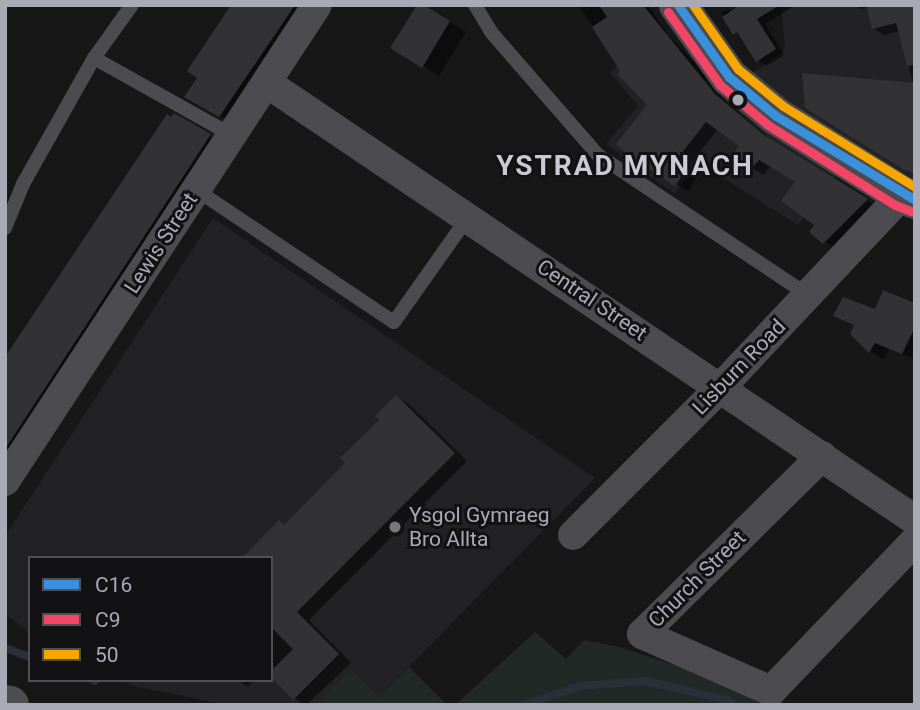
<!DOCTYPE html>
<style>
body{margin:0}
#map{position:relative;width:920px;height:710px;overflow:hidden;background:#171718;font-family:Roboto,sans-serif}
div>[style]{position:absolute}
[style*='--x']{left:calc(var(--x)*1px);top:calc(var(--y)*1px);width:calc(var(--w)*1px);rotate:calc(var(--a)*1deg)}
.built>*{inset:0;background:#222123}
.green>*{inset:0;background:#212825}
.shadow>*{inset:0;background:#0007}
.stream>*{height:8px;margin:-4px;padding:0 4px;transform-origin:4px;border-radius:4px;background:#2c2f39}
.building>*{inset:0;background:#323234}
.lane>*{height:14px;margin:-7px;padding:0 7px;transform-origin:7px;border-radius:7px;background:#4c4c50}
.street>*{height:30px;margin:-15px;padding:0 15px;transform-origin:15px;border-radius:15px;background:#4c4c50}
.secondary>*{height:38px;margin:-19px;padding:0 19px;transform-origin:19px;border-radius:19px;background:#4b4b4e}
.primary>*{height:38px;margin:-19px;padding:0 19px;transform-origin:19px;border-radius:19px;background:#4e4e52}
.bus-1>*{height:9px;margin:-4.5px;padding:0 4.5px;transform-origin:4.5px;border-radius:4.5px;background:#3a90db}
.bus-2>*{height:9px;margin:-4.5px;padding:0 4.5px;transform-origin:4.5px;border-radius:4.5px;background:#f34667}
.bus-3>*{height:9px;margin:-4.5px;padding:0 4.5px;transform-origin:4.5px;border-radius:4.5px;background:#f7a600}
.dots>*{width:19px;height:19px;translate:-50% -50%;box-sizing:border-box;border:4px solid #121214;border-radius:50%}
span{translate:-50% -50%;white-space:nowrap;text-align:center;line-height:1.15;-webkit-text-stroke:6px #121214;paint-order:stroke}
.street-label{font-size:21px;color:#aaaab7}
.poi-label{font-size:21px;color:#aaaab7}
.left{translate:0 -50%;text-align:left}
.district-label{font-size:28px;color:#cbcad4;font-weight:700;letter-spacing:2px}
.frame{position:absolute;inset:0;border:7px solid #aaaab7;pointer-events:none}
.legend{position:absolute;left:28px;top:556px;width:245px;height:126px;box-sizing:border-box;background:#121214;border:2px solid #4f4f55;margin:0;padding:9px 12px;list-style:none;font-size:21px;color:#aaaab7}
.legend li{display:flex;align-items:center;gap:14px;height:35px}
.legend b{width:35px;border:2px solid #4f4f55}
</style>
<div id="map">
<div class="built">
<div style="clip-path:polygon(781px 5px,915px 5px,915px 179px,855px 152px,798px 225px,696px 161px,675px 194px,606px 144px,638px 106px,610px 73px,637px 47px,684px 104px,707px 79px,729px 95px,749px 75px,785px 51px)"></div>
<div style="clip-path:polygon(213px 218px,595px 478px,379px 697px,351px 670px,315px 705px,228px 705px,133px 686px,121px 680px,271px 680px,271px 558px,30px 558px,30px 633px,5px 614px,5px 536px)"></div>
</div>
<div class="green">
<div style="clip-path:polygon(535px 632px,566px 659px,584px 640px,619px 647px,712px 677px,764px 705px,455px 705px)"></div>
<div style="clip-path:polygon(409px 667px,447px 705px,315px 705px,351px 669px,379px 697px)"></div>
</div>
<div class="shadow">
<div style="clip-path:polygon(234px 5px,307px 5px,229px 121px,187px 97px,199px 77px)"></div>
<div style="clip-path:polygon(421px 5px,466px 32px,439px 76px,423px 66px)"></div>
<div style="clip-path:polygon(578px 5px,648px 5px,669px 36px,704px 72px,727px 102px,776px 144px,878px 207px,836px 249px,811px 232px,817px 225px,798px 181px,772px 165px,764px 175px,752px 168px,734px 156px,741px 145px,718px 129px,688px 167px,699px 174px,688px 191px,676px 184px,619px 143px,649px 105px)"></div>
<div style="clip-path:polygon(754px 5px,796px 5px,765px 24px,784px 55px,767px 66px,758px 60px,721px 12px)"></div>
<div style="clip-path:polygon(855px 5px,915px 5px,915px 175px,904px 169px,913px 84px,900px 31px,884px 35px,873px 28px,868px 8px,861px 9px)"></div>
<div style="clip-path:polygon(174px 116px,219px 141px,5px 463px,5px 360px)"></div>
<div style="clip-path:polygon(915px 305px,915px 359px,889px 349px,883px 359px,870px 351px,856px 326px,849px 323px,876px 311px)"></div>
<div style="clip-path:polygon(397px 397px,410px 405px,467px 461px,309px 620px,351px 663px,306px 705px,294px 698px,271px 675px,271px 558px,280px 522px,286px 526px,348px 463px)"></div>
<div style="clip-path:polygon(237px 680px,254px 680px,248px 687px)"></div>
</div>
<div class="stream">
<div style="--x:5;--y:648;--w:27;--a:20"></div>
<div style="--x:93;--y:680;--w:2;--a:27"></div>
<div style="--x:524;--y:705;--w:60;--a:-18.4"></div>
<div style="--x:581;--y:686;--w:64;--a:-4.5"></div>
<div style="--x:645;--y:681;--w:84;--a:13"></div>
<div style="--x:727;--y:700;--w:9;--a:36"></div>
</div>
<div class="building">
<div style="clip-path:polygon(231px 5px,295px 5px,219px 117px,184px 97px,197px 78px,187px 71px)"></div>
<div style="clip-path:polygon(417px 5px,424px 5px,450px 21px,422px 68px,390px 48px)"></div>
<div style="clip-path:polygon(599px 5px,643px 5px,715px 94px,764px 135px,868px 199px,823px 244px,809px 232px,814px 225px,781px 201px,795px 182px,759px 160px,751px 169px,731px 156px,739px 146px,706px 122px,677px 159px,689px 166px,675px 186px,629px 156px,616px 144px,647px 105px,617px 74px,620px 71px,592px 27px,607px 17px)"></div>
<div style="clip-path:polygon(740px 5px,780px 5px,757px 19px,776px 49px,756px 62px,737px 32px,733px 35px,722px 17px)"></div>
<div style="clip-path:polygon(866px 5px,915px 5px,915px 65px,907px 66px,896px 23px,872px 29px)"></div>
<div style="clip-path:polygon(802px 73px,915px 83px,915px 174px,904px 170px,805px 108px)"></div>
<div style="clip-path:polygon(174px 113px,211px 134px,5px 449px,5px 357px,167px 114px,171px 117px)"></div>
<div style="clip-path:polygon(883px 290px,915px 303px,915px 327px,902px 354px,875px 343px,869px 353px,850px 334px,854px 325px,833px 316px,843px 297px,875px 309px)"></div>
<div style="clip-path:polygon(396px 395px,455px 453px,297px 612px,339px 654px,293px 700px,271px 677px,271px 671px,293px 649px,271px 627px,271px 558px,242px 558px,279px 520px,284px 525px,345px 463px,340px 458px,379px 420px,375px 416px)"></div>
</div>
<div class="lane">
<div style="--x:475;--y:5;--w:31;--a:59"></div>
<div style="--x:491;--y:32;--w:163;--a:49"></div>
<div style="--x:598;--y:155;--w:252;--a:33.7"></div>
<div style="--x:94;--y:58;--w:65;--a:-54.4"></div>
<div style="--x:195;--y:189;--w:239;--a:33.8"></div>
<div style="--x:394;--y:322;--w:128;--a:-54.8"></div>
<div style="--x:5;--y:228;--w:48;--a:-67.8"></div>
<div style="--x:23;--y:184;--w:145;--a:-60.6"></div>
<div style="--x:94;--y:58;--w:158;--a:29.2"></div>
</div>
<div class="street">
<div style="--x:267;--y:83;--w:782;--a:34"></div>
<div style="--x:822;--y:456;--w:253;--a:135.3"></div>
<div style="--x:642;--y:634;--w:141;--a:23.8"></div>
<div style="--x:771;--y:691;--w:208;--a:-46.2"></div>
<div style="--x:5;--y:481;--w:569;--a:-56.76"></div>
<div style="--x:573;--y:535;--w:209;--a:-45"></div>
<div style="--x:721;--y:387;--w:264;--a:-46.7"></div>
</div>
<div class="secondary">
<div style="--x:678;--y:5;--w:88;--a:54.7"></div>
<div style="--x:729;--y:77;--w:61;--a:39.7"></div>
<div style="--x:776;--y:116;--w:149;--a:32.1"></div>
<div style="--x:902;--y:195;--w:14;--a:21"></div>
</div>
<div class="primary">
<div style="--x:5;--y:704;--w:5;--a:11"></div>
</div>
<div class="bus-1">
<div style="--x:678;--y:5;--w:88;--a:54.7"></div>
<div style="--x:729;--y:77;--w:61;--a:39.7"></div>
<div style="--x:776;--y:116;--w:162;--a:31.1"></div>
</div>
<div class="bus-2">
<div style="--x:668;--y:12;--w:90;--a:54.5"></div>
<div style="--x:720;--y:85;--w:62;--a:39.8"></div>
<div style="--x:768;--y:125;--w:150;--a:32.2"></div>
<div style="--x:895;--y:205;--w:17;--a:21"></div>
</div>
<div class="bus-3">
<div style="--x:693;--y:5;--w:78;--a:54.9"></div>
<div style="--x:738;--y:69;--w:58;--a:39.4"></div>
<div style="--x:783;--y:106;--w:155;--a:31.5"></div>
</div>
<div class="dots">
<div style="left:738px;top:100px;background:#aaaab7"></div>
<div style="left:395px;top:527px;background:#77777f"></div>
</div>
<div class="street-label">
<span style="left:161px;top:243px;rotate:-57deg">Lewis Street</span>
<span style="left:592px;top:300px;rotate:34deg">Central Street</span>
<span style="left:739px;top:367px;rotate:-46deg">Lisburn Road</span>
<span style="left:697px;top:579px;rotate:-45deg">Church Street</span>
</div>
<div class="poi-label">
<span class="left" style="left:409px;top:527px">Ysgol Gymraeg<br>Bro Allta</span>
</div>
<div class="district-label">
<span style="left:625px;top:166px">YSTRAD MYNACH</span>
</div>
<div class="frame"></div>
<ul class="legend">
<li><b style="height:9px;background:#3a90db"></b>C16</li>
<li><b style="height:9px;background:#f34667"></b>C9</li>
<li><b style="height:9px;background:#f7a600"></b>50</li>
</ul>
</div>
